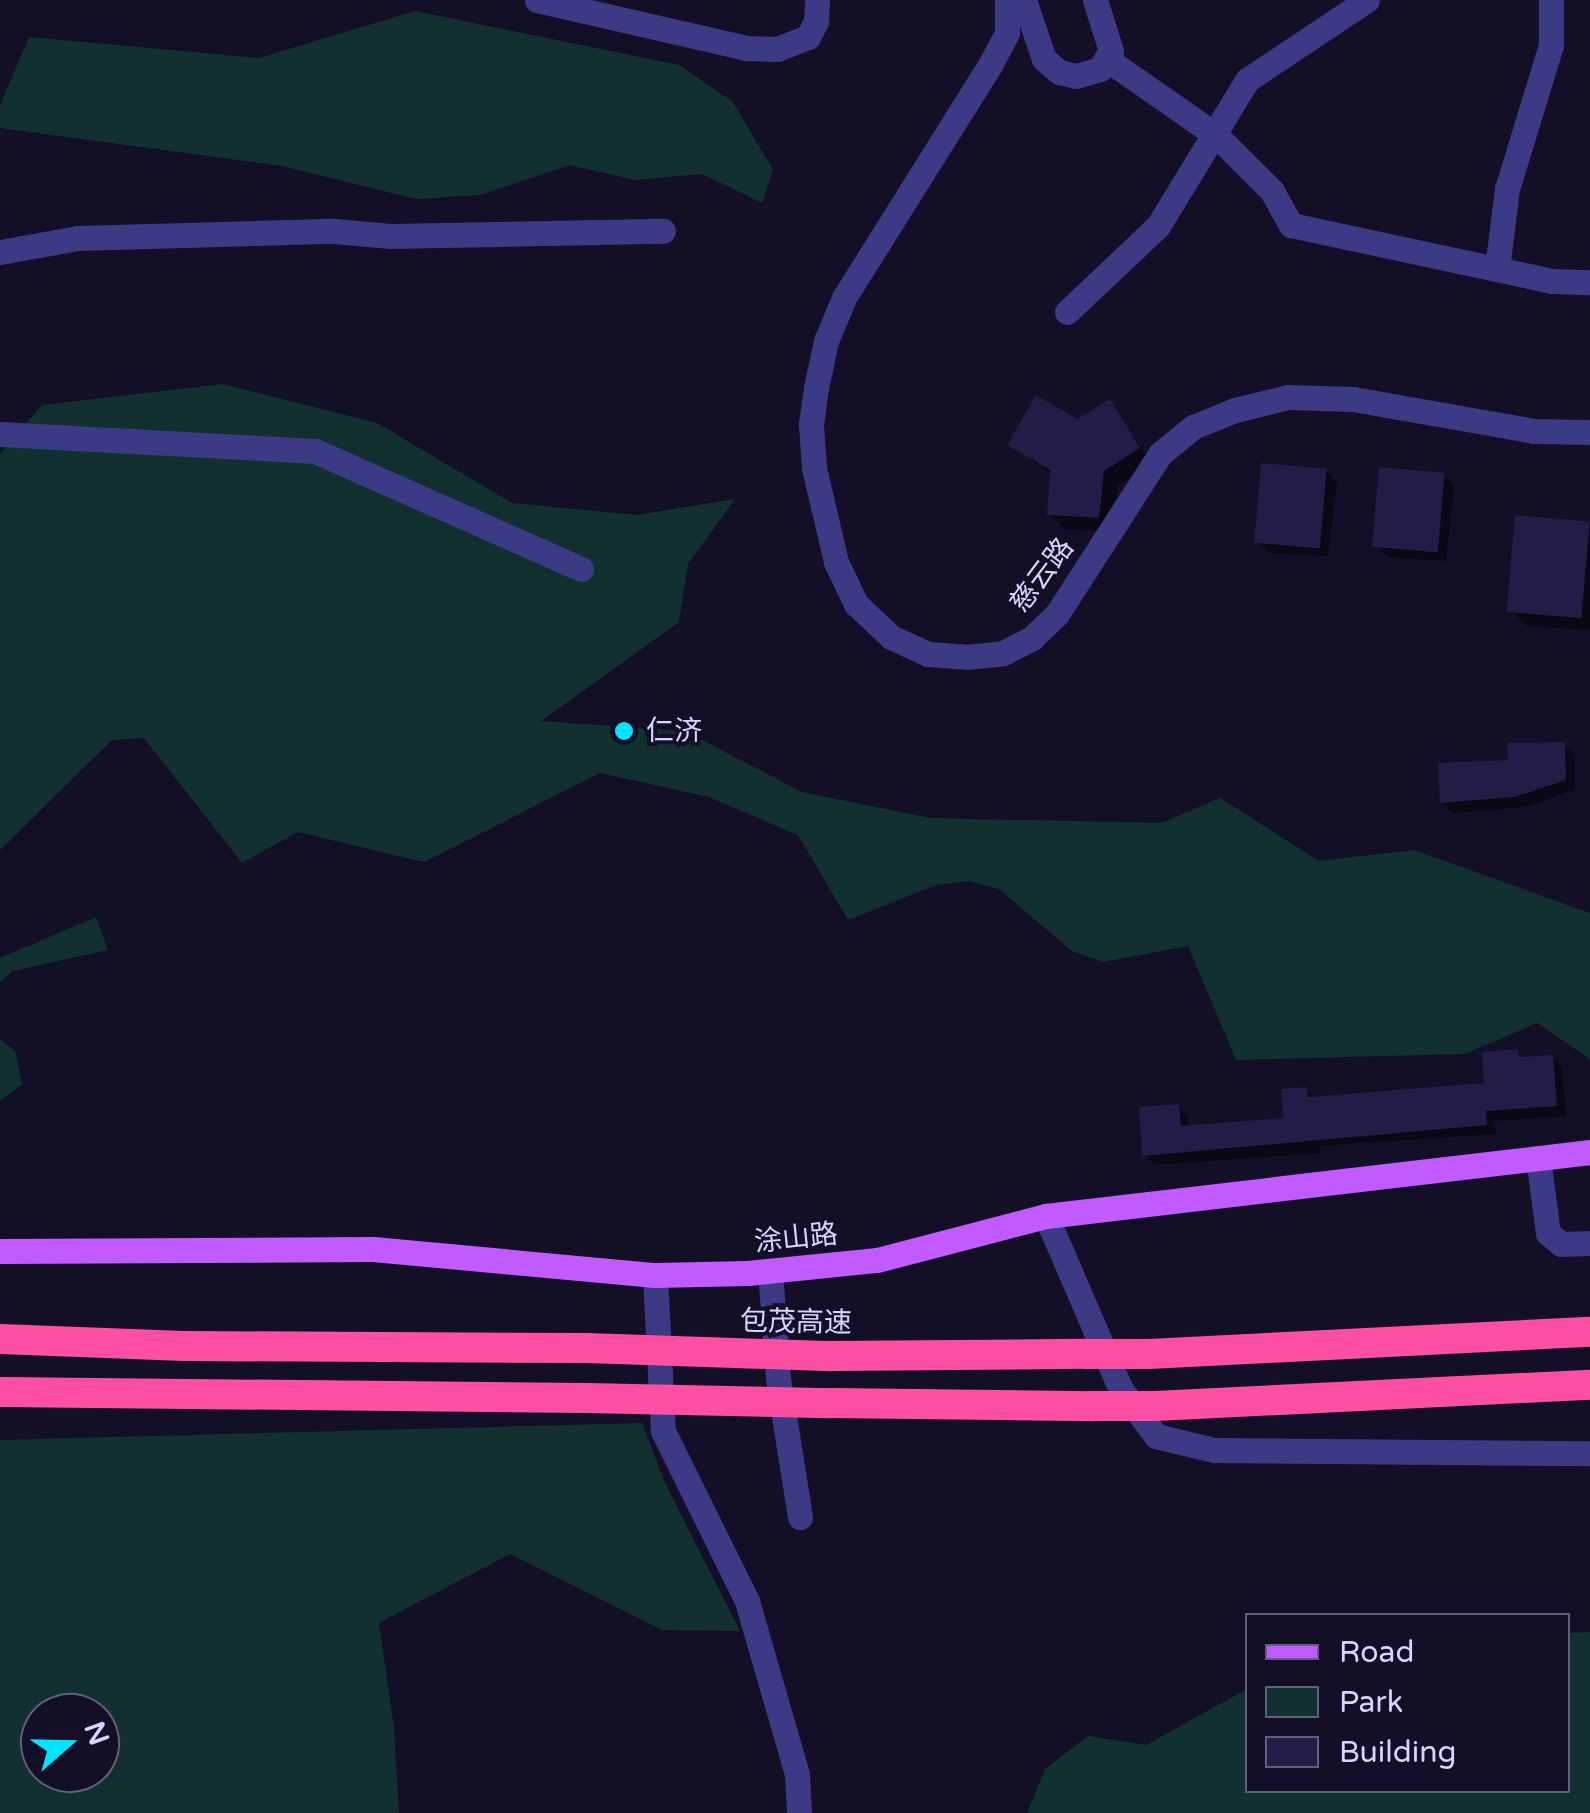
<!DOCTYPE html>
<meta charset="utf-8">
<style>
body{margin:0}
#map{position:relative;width:1590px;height:1813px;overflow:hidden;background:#130f26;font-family:"Varela Round","Noto Sans SC",sans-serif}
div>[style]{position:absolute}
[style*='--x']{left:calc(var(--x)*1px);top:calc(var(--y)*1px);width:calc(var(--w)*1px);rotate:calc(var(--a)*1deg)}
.green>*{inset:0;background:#12302f}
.shadow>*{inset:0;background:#0007}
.building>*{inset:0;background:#241b47;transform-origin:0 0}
.minor>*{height:25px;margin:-12.5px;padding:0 12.5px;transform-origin:12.5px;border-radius:12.5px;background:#3d3a85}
.major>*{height:25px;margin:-12.5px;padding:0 12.5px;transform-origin:12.5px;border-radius:12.5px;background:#c25bff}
.highway>*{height:30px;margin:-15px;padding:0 15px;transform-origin:15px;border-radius:15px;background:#ff4fa3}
.highway-bridge>*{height:30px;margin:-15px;padding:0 15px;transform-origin:15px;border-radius:15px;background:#ff4fa3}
.dots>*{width:28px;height:28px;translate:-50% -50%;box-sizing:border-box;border:5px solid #130f26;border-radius:50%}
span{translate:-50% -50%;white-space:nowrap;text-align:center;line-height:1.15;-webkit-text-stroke:8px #130f26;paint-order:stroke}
.street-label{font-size:28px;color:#d9d4ff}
.poi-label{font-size:28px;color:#d9d4ff}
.left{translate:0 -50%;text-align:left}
.legend{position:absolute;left:1245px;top:1613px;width:325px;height:180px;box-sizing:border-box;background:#130f26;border:2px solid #625e7d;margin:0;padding:12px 18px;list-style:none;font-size:30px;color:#d9d4ff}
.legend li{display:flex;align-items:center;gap:20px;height:50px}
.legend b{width:50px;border:2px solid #625e7d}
.north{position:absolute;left:20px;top:1693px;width:100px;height:100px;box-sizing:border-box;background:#130f26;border:2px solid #625e7d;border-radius:50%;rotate:70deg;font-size:28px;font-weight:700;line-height:40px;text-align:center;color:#d9d4ff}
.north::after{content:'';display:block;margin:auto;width:35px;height:45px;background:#00e5ff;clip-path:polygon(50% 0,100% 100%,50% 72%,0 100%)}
</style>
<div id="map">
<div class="green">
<div style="clip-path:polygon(415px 11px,679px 65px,733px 102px,773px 170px,762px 203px,702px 174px,634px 180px,570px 165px,480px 195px,416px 199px,282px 166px,0 128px,0 105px,29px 37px,259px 58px)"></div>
<div style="clip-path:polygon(223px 384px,377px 423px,512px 503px,637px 515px,735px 499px,688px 564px,679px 622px,541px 721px,685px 731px,802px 792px,930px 818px,1161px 823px,1220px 798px,1319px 861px,1414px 850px,1590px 913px,1590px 1059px,1537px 1023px,1465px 1054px,1236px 1060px,1188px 946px,1103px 962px,1072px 951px,999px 889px,968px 881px,936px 885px,848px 920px,798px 835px,709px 797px,600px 773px,424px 862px,298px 832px,242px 863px,144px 738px,112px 740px,0 850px,0 454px,42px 405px)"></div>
<div style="clip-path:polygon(96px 917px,108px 950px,13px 971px,0 982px,0 958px)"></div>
<div style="clip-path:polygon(0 1039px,15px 1051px,22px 1084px,0 1101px)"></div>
<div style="clip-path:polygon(evenodd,642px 1423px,665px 1483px,740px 1631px,662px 1630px,510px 1554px,379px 1623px,394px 1727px,399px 1813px,0 1813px,0 1440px,642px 1423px,40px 1713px,100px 1713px,100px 1773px,40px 1773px,40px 1713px)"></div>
<div style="clip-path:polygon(1590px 1632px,1590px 1813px,1027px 1813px,1045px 1769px,1088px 1736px,1146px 1745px,1247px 1689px,1248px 1790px,1568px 1790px,1568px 1633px)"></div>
</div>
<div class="shadow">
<div style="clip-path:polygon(1109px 402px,1152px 463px,1118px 485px,1113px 532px,1064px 529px,1049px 514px,1052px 475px,1010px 444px,1077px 422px)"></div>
<div style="clip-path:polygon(1326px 471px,1337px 482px,1328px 556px,1269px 553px,1259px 542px)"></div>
<div style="clip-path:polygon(1444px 476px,1454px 486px,1446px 561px,1387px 557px,1377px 546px)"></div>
<div style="clip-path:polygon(1590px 523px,1590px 630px,1527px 626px,1512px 611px)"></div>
<div style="clip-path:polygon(1564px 745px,1575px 755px,1575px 790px,1526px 807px,1453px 813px,1442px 802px)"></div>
<div style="clip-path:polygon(1517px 1052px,1525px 1059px,1552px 1057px,1562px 1067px,1566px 1116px,1495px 1121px,1496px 1134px,1320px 1146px,1320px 1153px,1155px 1165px,1145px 1155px,1178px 1106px,1188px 1117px,1189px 1127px,1286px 1121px,1306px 1089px,1315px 1099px,1487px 1086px)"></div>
</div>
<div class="building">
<div style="clip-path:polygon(1036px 395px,1077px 419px,1110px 399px,1140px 448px,1104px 471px,1099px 518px,1047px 515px,1050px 470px,1007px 445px)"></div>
<div style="left:1261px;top:463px;width:66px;height:80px;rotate:5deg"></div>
<div style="left:1379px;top:467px;width:66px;height:80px;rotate:5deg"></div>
<div style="left:1515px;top:515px;width:75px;height:97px;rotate:5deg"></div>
<div style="clip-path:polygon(1565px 742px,1566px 780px,1515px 797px,1440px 803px,1438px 763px,1508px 760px,1507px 743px)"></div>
<div style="clip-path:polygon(1518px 1049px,1519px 1057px,1553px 1055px,1557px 1106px,1486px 1111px,1487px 1125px,1142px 1156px,1139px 1107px,1179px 1104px,1181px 1126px,1283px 1118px,1281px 1089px,1307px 1087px,1308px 1097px,1484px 1083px,1482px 1052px)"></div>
</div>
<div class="minor">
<div style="--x:537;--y:0;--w:214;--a:12.9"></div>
<div style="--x:746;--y:48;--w:31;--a:2"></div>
<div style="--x:777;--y:49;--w:33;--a:-21"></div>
<div style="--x:808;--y:37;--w:18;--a:-63"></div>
<div style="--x:816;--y:21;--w:21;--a:-87"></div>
<div style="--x:1007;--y:0;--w:33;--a:90"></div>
<div style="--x:1007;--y:33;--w:36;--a:118"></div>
<div style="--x:990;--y:65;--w:275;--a:122.1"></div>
<div style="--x:844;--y:298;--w:47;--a:112.7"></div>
<div style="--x:826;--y:341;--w:48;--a:102"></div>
<div style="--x:816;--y:388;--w:37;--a:98"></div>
<div style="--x:811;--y:425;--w:43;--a:86"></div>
<div style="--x:814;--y:468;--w:97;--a:76.8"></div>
<div style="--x:836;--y:562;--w:47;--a:64.5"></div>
<div style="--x:856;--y:604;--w:48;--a:43.3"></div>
<div style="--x:891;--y:637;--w:41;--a:24.7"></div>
<div style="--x:928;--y:654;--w:39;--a:4"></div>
<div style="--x:967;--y:657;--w:36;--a:-6"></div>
<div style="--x:1003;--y:653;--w:33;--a:-27"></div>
<div style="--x:1032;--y:638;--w:35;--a:-44"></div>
<div style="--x:1057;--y:614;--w:190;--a:-57.2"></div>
<div style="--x:1160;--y:454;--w:43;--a:-39.3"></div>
<div style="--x:1193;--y:427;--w:45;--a:-22"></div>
<div style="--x:1235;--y:410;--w:55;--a:-13.8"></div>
<div style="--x:1288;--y:397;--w:65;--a:1.8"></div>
<div style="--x:1353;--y:399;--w:184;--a:10"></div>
<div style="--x:1534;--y:431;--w:56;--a:1"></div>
<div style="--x:1024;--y:0;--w:62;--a:71.3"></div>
<div style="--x:1044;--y:59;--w:20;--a:41"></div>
<div style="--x:1059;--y:72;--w:17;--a:13"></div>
<div style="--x:1076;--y:76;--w:25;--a:-16"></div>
<div style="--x:1100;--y:69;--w:21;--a:-59"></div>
<div style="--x:1111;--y:51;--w:53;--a:-107.4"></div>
<div style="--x:1108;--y:60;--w:133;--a:34.9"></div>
<div style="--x:1217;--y:136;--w:78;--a:45"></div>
<div style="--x:1272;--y:191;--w:39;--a:61"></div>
<div style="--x:1291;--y:225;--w:267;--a:12.1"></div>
<div style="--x:1552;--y:281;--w:38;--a:2"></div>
<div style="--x:0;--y:252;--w:79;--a:-10.2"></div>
<div style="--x:78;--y:238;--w:256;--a:-1.6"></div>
<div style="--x:334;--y:231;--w:57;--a:5"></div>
<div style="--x:391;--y:236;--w:272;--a:-1.1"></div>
<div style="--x:1497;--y:269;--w:81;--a:-82.9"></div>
<div style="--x:1507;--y:189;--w:151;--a:-73"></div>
<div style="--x:1551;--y:45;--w:45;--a:-90"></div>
<div style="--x:1067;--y:312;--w:125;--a:-43.4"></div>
<div style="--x:1158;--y:226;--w:171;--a:-58.6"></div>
<div style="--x:1247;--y:80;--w:144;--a:-33.7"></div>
<div style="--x:0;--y:434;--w:315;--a:3.1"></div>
<div style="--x:315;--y:451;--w:291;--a:23.9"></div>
<div style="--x:1538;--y:1158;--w:76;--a:82.4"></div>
<div style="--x:1548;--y:1233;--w:17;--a:40"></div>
<div style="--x:1561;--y:1244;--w:29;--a:-2"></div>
<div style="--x:1046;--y:1216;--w:187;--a:66.7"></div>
<div style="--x:1120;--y:1388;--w:60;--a:53.1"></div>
<div style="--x:1156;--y:1436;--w:60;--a:13.6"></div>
<div style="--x:1214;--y:1450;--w:376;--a:0.5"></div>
<div style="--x:770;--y:1271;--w:107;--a:85.7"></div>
<div style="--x:778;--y:1378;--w:141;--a:81"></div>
<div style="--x:655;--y:1275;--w:156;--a:87.1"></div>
<div style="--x:663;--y:1431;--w:190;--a:63.7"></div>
<div style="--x:747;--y:1601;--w:180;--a:73.9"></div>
<div style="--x:797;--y:1774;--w:39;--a:87"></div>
</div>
<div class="major">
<div style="--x:0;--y:1251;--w:373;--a:-0.3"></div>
<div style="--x:373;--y:1249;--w:283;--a:5.3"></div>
<div style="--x:655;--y:1275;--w:93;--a:-1.2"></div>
<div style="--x:748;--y:1273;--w:130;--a:-5.8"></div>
<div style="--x:877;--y:1260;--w:175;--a:-14.6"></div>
<div style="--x:1046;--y:1216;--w:548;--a:-6.71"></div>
</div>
<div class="highway">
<div style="--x:0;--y:1339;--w:184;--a:2.2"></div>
<div style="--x:184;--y:1346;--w:402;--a:0.3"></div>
<div style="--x:1149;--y:1354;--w:442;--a:-2.9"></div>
<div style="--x:832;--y:1356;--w:254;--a:-0.5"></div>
<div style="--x:0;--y:1392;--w:586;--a:0.59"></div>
<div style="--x:832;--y:1403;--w:261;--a:0.7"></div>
<div style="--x:1155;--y:1406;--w:436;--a:-2.8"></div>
</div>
<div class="highway-bridge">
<div style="--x:586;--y:1348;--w:246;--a:1.9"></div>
<div style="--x:1086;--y:1354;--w:63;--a:0"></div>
<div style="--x:586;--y:1398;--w:246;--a:1.2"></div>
<div style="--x:1093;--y:1406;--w:62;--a:0"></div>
</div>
<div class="dots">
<div style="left:624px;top:731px;background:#00e5ff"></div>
</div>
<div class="street-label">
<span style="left:1042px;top:575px;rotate:-53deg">慈云路</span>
<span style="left:796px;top:1238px;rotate:-6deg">涂山路</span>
<span style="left:796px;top:1322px;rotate:1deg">包茂高速</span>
</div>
<div class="poi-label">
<span class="left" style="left:646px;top:731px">仁济</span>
</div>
<ul class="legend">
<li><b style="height:12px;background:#c25bff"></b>Road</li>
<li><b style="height:28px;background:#12302f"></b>Park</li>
<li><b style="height:28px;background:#241b47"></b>Building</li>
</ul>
<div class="north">N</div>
</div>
